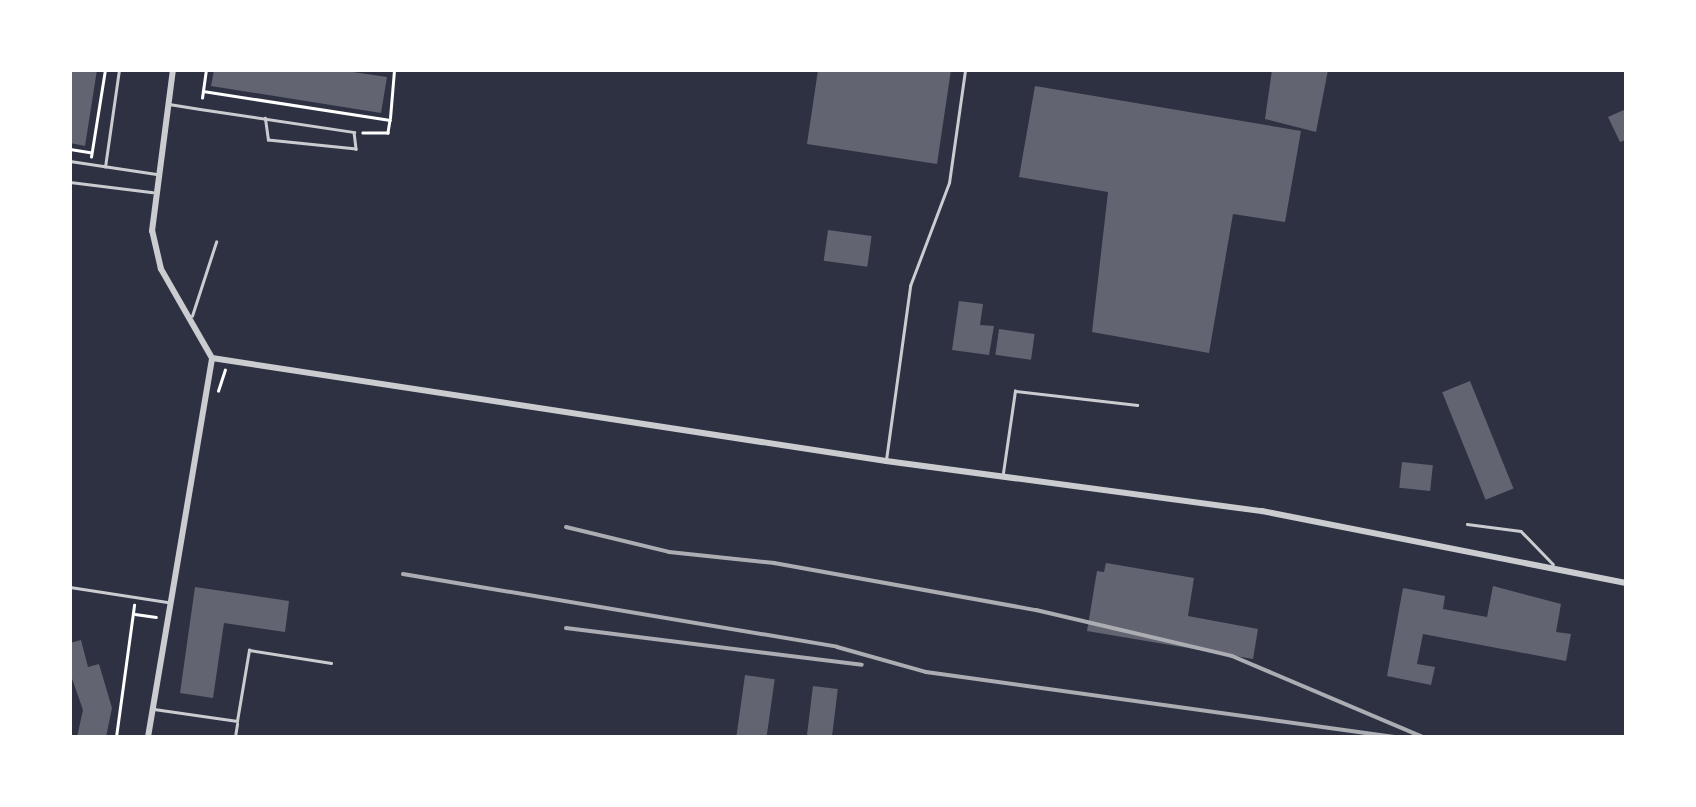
<!DOCTYPE html>
<style>
body{margin:0}
#map{position:relative;width:1696px;height:807px;overflow:hidden;background:#2d3142;font-family:"Alegreya Sans",sans-serif}
div>[style]{position:absolute}
[style*='--x']{left:calc(var(--x)*1px);top:calc(var(--y)*1px);width:calc(var(--w)*1px);rotate:calc(var(--a)*1deg)}
.building>*{inset:0;background:#626471;transform-origin:0 0}
.path>*{height:2.5px;margin:-1.25px;padding:0 1.25px;transform-origin:1.25px;border-radius:1.25px;background:#fff}
.service>*{height:2.5px;margin:-1.25px;padding:0 1.25px;transform-origin:1.25px;border-radius:1.25px;background:#caccd0}
.minor>*{height:6px;margin:-3px;padding:0 3px;transform-origin:3px;border-radius:3px;background:#caccd0}
.rail>*{height:4px;margin:-2px;padding:0 2px;transform-origin:2px;border-radius:2px;background:#abadb3}
span{translate:-50% -50%;white-space:nowrap;text-align:center;line-height:1.15;-webkit-text-stroke:9px #fff;paint-order:stroke}
.frame{position:absolute;inset:0;border:72px solid #fff;pointer-events:none}
</style>
<div id="map">
<div class="building">
<div style="clip-path:polygon(70px 70px,97px 70px,85px 146px,70px 143px)"></div>
<div style="clip-path:polygon(214px 70px,339px 70px,387px 77px,381px 113px,211px 86px)"></div>
<div style="clip-path:polygon(818px 70px,951px 70px,937px 164px,807px 144px)"></div>
<div style="clip-path:polygon(1272px 70px,1328px 70px,1316px 132px,1265px 119px)"></div>
<div style="clip-path:polygon(1035px 86px,1301px 131px,1285px 222px,1233px 214px,1209px 353px,1092px 332px,1108px 192px,1019px 177px)"></div>
<div style="clip-path:polygon(1626px 109px,1626px 140px,1620px 142px,1608px 117px)"></div>
<div style="left:828px;top:230px;width:44px;height:31px;rotate:8deg"></div>
<div style="clip-path:polygon(959px 301px,983px 304px,980px 325px,994px 326px,989px 355px,952px 350px)"></div>
<div style="left:999px;top:329px;width:36px;height:26px;rotate:8deg"></div>
<div style="left:1470px;top:381px;width:116px;height:30px;rotate:68deg"></div>
<div style="left:1402px;top:462px;width:31px;height:26px;rotate:6deg"></div>
<div style="clip-path:polygon(1106px 563px,1194px 578px,1188px 616px,1258px 629px,1253px 659px,1087px 631px,1097px 571px,1104px 572px)"></div>
<div style="clip-path:polygon(1493px 586px,1561px 604px,1556px 632px,1571px 634px,1566px 661px,1423px 634px,1417px 664px,1435px 667px,1431px 685px,1387px 676px,1403px 588px,1445px 596px,1443px 609px,1487px 617px)"></div>
<div style="clip-path:polygon(195px 587px,289px 601px,285px 632px,224px 623px,213px 698px,180px 693px)"></div>
<div style="clip-path:polygon(81px 640px,88px 667px,99px 664px,112px 708px,106px 737px,77px 737px,83px 710px,70px 673px,70px 643px)"></div>
<div style="left:745px;top:675px;width:30px;height:63px;rotate:8deg"></div>
<div style="left:813px;top:686px;width:25px;height:51px;rotate:7deg"></div>
</div>
<div class="path">
<div style="--x:203;--y:91;--w:189;--a:8.8"></div>
<div style="--x:390;--y:120;--w:13;--a:99"></div>
<div style="--x:388;--y:133;--w:25;--a:180"></div>
<div style="--x:202;--y:98;--w:28;--a:-82"></div>
<div style="--x:390;--y:118;--w:48;--a:-85.2"></div>
<div style="--x:70;--y:149;--w:20;--a:9"></div>
<div style="--x:91;--y:157;--w:88;--a:-80.9"></div>
<div style="--x:218;--y:391;--w:22;--a:-72"></div>
<div style="--x:135;--y:614;--w:21;--a:8"></div>
<div style="--x:116;--y:737;--w:133;--a:-82.2"></div>
</div>
<div class="service">
<div style="--x:169;--y:104;--w:31;--a:9"></div>
<div style="--x:200;--y:109;--w:156;--a:8.5"></div>
<div style="--x:354;--y:132;--w:17;--a:83"></div>
<div style="--x:356;--y:149;--w:88;--a:-174.2"></div>
<div style="--x:268;--y:140;--w:22;--a:-98"></div>
<div style="--x:70;--y:161;--w:87;--a:8.6"></div>
<div style="--x:105;--y:167;--w:98;--a:-81.8"></div>
<div style="--x:70;--y:182;--w:83;--a:7"></div>
<div style="--x:192;--y:316;--w:78;--a:-72"></div>
<div style="--x:886;--y:460;--w:176;--a:-82.1"></div>
<div style="--x:910;--y:286;--w:110;--a:-69.3"></div>
<div style="--x:949;--y:183;--w:114;--a:-81.9"></div>
<div style="--x:1003;--y:473;--w:83;--a:-81.7"></div>
<div style="--x:1015;--y:391;--w:123;--a:6.5"></div>
<div style="--x:1467;--y:524;--w:54;--a:7.4"></div>
<div style="--x:1521;--y:531;--w:46;--a:45.9"></div>
<div style="--x:70;--y:587;--w:98;--a:8.8"></div>
<div style="--x:154;--y:709;--w:84;--a:8.2"></div>
<div style="--x:237;--y:721;--w:72;--a:-80.4"></div>
<div style="--x:249;--y:650;--w:83;--a:9"></div>
<div style="--x:235;--y:737;--w:13;--a:-81"></div>
</div>
<div class="minor">
<div style="--x:212;--y:358;--w:682;--a:8.69"></div>
<div style="--x:886;--y:461;--w:379;--a:7.6"></div>
<div style="--x:1262;--y:511;--w:371;--a:11.2"></div>
<div style="--x:148;--y:737;--w:384;--a:-80.4"></div>
<div style="--x:212;--y:358;--w:103;--a:-119.8"></div>
<div style="--x:161;--y:269;--w:39;--a:-103"></div>
<div style="--x:152;--y:231;--w:162;--a:-82.6"></div>
</div>
<div class="rail">
<div style="--x:566;--y:527;--w:106;--a:13.6"></div>
<div style="--x:669;--y:552;--w:106;--a:6"></div>
<div style="--x:774;--y:563;--w:266;--a:10.2"></div>
<div style="--x:1036;--y:610;--w:201;--a:13.2"></div>
<div style="--x:1232;--y:656;--w:207;--a:23"></div>
<div style="--x:403;--y:574;--w:440;--a:9.5"></div>
<div style="--x:837;--y:647;--w:92;--a:15.7"></div>
<div style="--x:926;--y:672;--w:473;--a:7.9"></div>
<div style="--x:566;--y:628;--w:298;--a:7.1"></div>
</div>
<div class="frame"></div>
</div>
